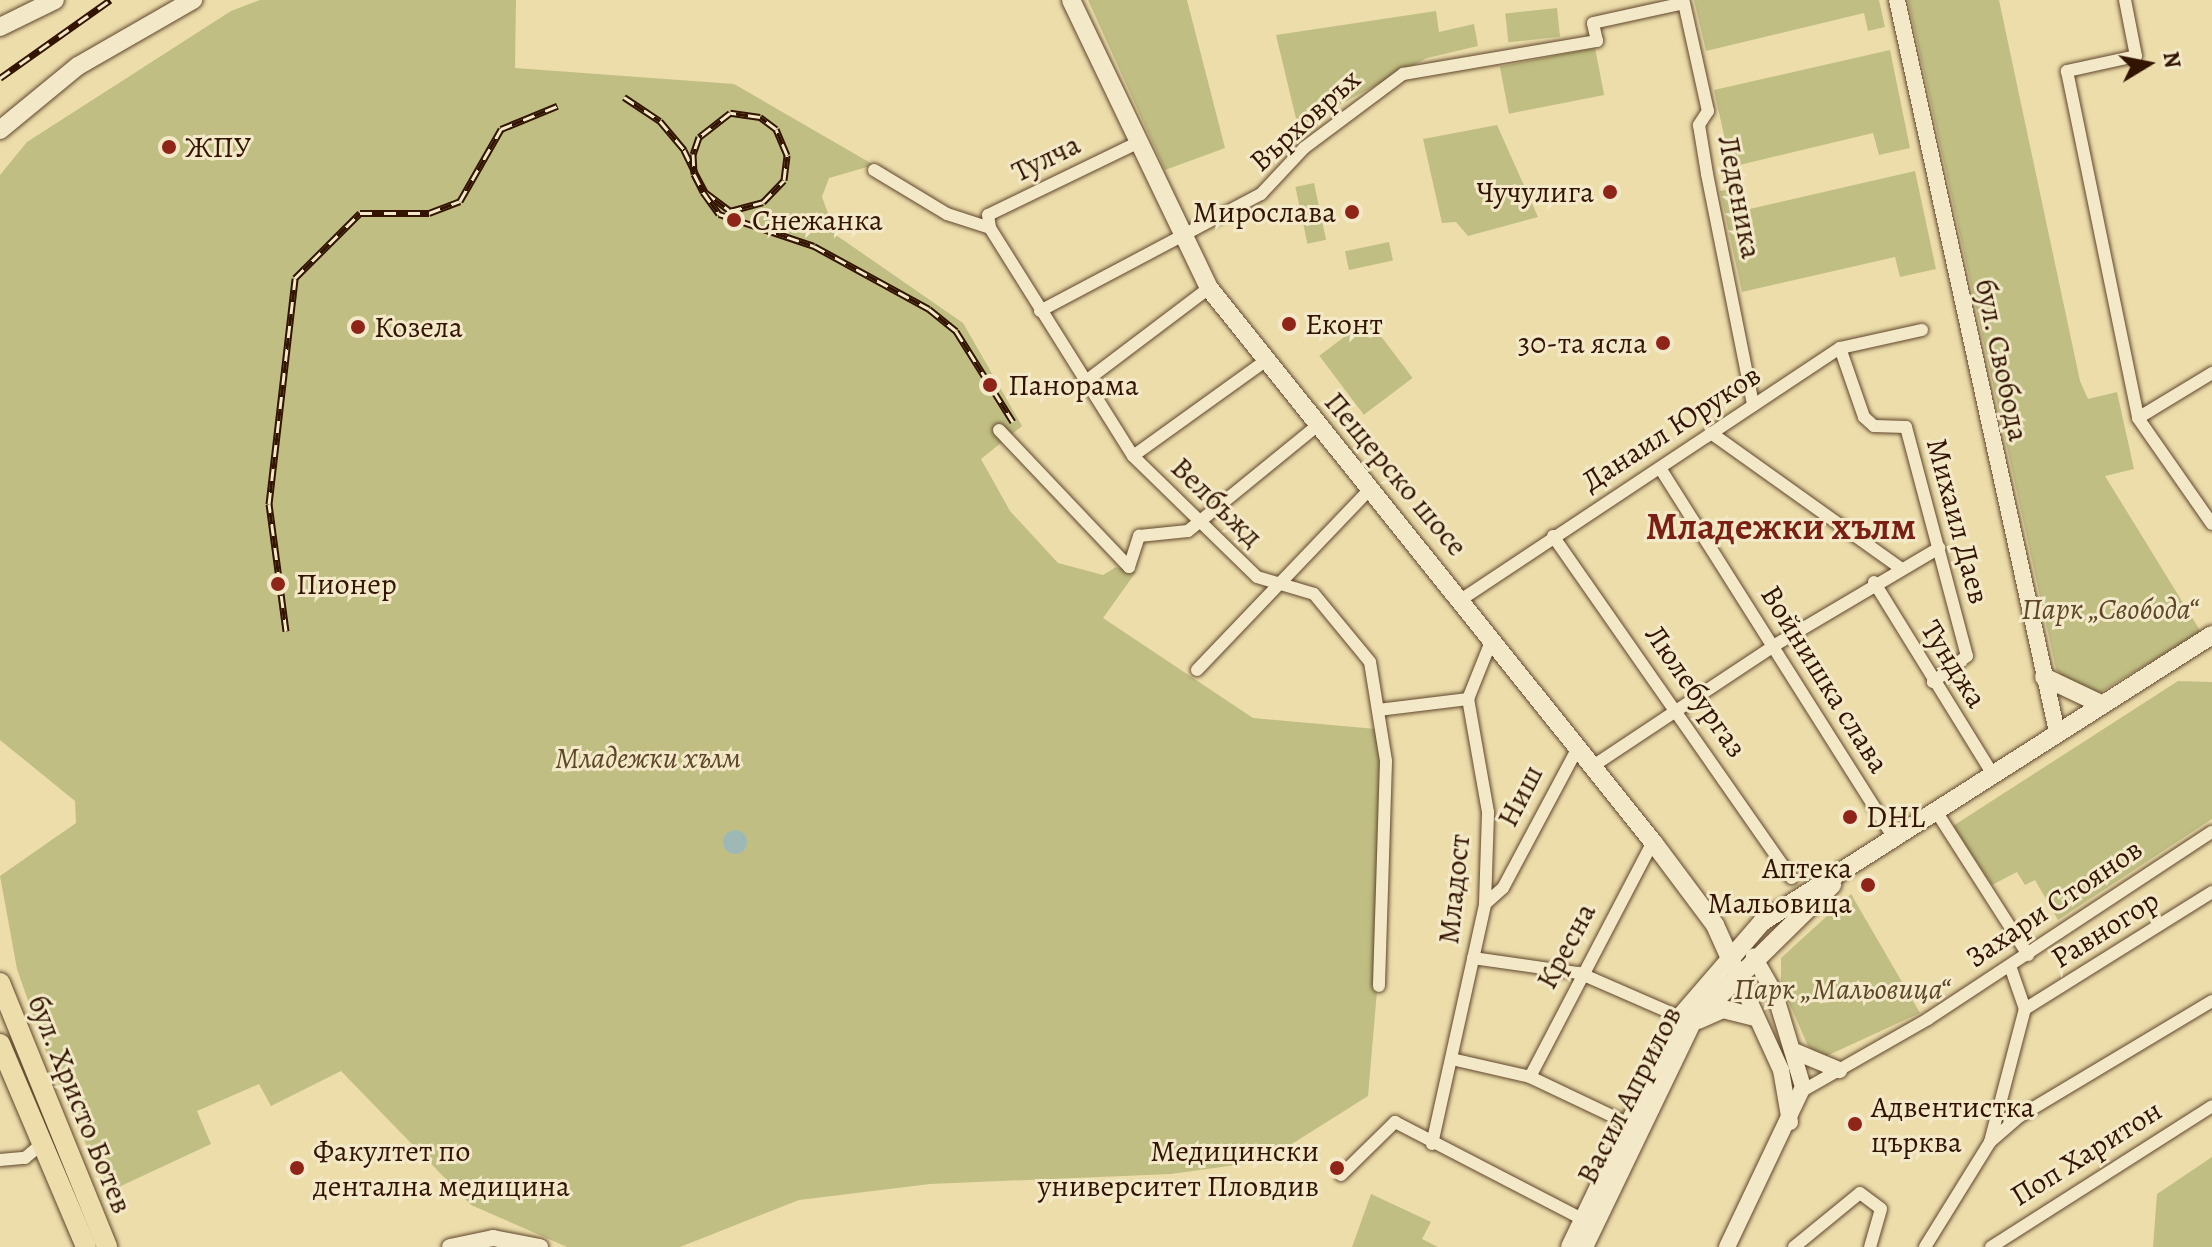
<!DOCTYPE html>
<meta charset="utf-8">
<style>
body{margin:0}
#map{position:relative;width:2212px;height:1247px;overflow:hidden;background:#ecddab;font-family:Alegreya,serif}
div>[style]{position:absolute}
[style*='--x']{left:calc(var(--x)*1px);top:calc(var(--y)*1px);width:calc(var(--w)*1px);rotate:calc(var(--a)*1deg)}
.green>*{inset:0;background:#c0be83;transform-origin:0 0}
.water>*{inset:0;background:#9eb9b5}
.round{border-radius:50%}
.roads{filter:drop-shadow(0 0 2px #60462c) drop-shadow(0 0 2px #60462c)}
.minor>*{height:12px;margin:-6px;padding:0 6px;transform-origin:6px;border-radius:6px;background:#f3e9c8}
.tertiary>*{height:16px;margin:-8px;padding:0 8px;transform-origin:8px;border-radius:8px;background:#f3e9c8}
.secondary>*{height:18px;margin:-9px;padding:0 9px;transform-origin:9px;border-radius:9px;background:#f3e9c8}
.primary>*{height:20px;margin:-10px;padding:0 10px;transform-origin:10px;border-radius:10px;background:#ecddab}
.rail>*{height:7px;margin-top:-3.5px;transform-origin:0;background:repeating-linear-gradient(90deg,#f3e9c8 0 12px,#321401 0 24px);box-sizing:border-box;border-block:2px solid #321401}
.dots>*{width:22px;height:22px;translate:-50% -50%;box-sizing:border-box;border:4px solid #f3e9c8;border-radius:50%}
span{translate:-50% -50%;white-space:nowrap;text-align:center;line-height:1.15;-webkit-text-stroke:6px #f3e9c8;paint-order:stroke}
.street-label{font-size:30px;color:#321401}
.poi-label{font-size:30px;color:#321401}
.left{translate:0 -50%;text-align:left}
.right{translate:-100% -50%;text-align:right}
.park-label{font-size:30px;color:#5d4728;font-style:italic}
.district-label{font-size:38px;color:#7a1f14;font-weight:700}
.north{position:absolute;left:2108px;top:24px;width:80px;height:80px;-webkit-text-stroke:6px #f3e9c8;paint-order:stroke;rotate:80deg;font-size:22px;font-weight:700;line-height:32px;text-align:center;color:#321401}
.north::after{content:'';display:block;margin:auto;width:28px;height:36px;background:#321401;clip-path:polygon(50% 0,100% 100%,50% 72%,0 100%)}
</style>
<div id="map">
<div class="green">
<div style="clip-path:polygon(260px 0,516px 0,515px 68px,734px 84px,874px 165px,829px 178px,822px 197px,836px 235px,963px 323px,1022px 426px,981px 459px,1010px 511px,1058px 563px,1103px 575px,1116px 567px,1136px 572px,1103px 618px,1253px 718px,1387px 730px,1388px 863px,1368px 1096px,1265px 1161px,1171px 1174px,930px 1184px,799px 1200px,680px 1247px,567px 1247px,471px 1205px,341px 1071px,271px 1106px,259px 1084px,197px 1111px,211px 1144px,108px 1192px,54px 1075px,17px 969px,0 876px,76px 823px,75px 801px,0 740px,0 175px,27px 142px,231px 11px)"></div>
<div style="clip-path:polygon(1088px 0,1187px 0,1225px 148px,1165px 170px)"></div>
<div style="clip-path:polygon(1694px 0,1879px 0,1885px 27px,1868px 31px,1864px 13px,1706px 51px)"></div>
<div style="clip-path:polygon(1908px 0,1999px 0,2080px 381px,2088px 399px,2117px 392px,2134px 469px,2105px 476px,2201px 632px,2097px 694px,2072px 688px,2056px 669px)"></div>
<div style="left:1557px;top:8px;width:29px;height:52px;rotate:84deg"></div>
<div style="clip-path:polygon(1436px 11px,1439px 32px,1474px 24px,1478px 46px,1427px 58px,1298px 127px,1276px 35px)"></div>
<div style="left:1595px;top:48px;width:48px;height:97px;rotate:79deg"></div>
<div style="clip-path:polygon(1890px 50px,1910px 148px,1879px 155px,1873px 133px,1731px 167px,1714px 90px)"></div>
<div style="clip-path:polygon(1497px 125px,1538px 217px,1468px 236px,1456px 222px,1442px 223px,1423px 139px)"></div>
<div style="clip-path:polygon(1915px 171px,1936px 269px,1900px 277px,1895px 257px,1742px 292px,1720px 191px,1735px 188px,1741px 211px)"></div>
<div style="left:1314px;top:183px;width:58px;height:19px;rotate:78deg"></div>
<div style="left:1389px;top:242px;width:19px;height:45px;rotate:78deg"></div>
<div style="left:1368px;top:319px;width:74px;height:61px;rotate:53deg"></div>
<div style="clip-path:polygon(2178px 681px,2212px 682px,2212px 819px,2058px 920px,2035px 880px,2025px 885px,2017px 872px,1992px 885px,1953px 826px)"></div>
<div style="clip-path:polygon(1851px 894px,1920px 1013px,1822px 1058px,1808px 1046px,1781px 984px,1781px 958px)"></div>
<div style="clip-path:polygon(2212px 1157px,2212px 1247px,2153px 1247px,2157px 1194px)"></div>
<div style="clip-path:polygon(1371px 1194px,1431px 1222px,1422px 1239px,1438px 1247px,1352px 1247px)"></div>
</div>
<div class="water">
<div class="round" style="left:723px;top:830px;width:24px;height:24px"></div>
</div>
<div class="roads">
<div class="minor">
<div style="--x:2125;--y:0;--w:57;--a:78.9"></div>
<div style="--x:2136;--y:56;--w:71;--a:167.7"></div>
<div style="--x:2067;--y:71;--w:354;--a:78.4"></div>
<div style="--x:2138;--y:418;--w:129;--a:55.1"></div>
<div style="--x:1137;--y:143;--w:165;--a:154.2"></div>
<div style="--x:988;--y:215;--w:13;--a:81"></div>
<div style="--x:990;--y:228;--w:269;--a:57.9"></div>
<div style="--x:1133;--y:456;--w:173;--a:44.3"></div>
<div style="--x:1257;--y:577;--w:59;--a:16.6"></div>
<div style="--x:1314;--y:594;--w:88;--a:50.5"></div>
<div style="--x:1370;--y:662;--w:100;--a:80.8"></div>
<div style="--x:1386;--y:761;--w:225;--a:91.8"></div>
<div style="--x:874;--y:170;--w:85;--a:31.1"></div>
<div style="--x:947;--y:214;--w:45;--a:18"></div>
<div style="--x:1040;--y:311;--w:250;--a:-27.9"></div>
<div style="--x:1261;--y:194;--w:63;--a:-46.9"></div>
<div style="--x:1304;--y:148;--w:124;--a:-36.8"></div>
<div style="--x:1403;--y:74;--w:197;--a:-9.7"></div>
<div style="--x:1597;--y:41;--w:18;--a:-103"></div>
<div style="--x:1593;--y:23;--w:93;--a:-12.4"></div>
<div style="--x:1684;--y:3;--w:111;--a:77.5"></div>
<div style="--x:1708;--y:111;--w:17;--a:123"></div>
<div style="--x:1699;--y:125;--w:50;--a:80.7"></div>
<div style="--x:1707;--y:174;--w:236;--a:78.7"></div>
<div style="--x:1840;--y:348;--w:73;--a:70.8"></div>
<div style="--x:1864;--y:417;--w:13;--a:42"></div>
<div style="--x:1874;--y:426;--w:32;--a:2"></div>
<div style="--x:1906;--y:427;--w:237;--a:75.1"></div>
<div style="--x:1967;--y:656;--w:43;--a:142.6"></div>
<div style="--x:1082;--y:384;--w:159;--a:-37.1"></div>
<div style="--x:2138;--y:418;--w:87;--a:-31.3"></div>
<div style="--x:999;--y:430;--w:189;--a:46.5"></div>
<div style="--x:1129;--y:567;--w:33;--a:-72"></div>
<div style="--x:1139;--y:536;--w:49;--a:-5.8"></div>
<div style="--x:1188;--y:531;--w:168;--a:-39.2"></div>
<div style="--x:1711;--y:433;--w:231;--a:35.5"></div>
<div style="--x:1133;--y:456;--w:163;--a:-35.7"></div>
<div style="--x:1660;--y:468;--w:438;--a:57.7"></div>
<div style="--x:1553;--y:536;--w:417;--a:55.1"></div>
<div style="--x:1874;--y:582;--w:225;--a:58.3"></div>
<div style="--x:1462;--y:599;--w:454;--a:-33.6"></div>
<div style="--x:1840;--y:348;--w:84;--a:-12.4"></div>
<div style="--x:1197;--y:670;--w:252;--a:-46.3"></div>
<div style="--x:1378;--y:710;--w:91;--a:-7"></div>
<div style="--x:1590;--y:768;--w:222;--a:-33.6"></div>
<div style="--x:1775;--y:645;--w:191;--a:-30.6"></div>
<div style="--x:1936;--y:811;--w:171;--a:57.4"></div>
<div style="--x:1485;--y:904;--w:24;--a:-42"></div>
<div style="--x:1503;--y:888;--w:155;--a:-61.9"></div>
<div style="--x:1473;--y:958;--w:107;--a:8.1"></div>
<div style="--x:1579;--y:973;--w:110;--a:23.5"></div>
<div style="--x:2025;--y:1009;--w:221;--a:-32"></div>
<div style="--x:1456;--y:1060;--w:76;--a:12.9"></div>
<div style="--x:1530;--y:1077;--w:110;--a:25.4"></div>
<div style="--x:1530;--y:1077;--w:265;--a:-62.4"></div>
<div style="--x:1802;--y:1091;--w:145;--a:-29.7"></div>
<div style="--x:1928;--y:1019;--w:340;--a:-33.4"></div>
<div style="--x:1990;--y:1142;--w:40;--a:-41"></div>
<div style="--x:2020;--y:1116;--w:224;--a:-30.9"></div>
<div style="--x:1432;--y:1144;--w:246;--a:-77.5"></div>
<div style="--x:1485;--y:904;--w:92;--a:-88.1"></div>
<div style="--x:1488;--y:812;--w:115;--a:-100"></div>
<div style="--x:1468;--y:699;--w:65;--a:-68.2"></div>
<div style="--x:0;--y:1160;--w:25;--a:-5"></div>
<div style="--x:25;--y:1158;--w:23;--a:-40"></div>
<div style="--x:1341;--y:1175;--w:76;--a:-44.5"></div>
<div style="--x:1395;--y:1122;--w:213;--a:27.4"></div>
<div style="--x:1794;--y:1247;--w:85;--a:-39.3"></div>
<div style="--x:1860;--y:1193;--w:26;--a:37"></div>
<div style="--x:1881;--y:1209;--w:40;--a:106"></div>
<div style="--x:1925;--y:1247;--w:123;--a:-58.2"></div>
<div style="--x:1990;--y:1142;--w:138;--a:-75.3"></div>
<div style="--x:2025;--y:1009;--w:46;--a:-109.2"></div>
<div style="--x:1991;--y:1247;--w:262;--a:-32.5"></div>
</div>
<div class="tertiary">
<div style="--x:1897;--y:0;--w:749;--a:77.67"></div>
<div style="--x:1737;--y:974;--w:106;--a:65.4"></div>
<div style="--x:1781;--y:1070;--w:53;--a:80.2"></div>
<div style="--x:1796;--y:1052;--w:47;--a:22.7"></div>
<div style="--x:450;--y:1247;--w:44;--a:-11.8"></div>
<div style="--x:493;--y:1238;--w:48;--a:10.8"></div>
<div style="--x:1727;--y:1247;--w:177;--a:-64.6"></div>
<div style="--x:1803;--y:1087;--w:97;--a:-106.8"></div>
<div style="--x:1775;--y:994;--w:43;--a:-119.6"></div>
</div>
<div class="secondary">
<div style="--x:1071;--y:0;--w:319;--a:64.4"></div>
<div style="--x:1209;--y:288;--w:710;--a:51.29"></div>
<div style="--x:1653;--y:842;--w:104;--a:53.2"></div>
<div style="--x:1715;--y:925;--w:54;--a:65.8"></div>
<div style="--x:0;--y:27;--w:61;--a:-26.1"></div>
<div style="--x:0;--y:130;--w:101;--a:-39.4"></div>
<div style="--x:78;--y:66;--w:133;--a:-29.9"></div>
<div style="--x:2044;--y:677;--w:63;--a:25.3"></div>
<div style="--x:1698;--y:1020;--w:27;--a:-24"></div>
<div style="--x:1723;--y:1009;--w:32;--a:14"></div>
<div style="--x:1570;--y:1247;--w:255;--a:-64.4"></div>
<div style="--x:1680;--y:1017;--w:125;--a:-49.2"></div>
<div style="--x:1762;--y:922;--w:534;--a:-32.53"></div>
<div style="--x:1584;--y:1247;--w:249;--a:-64.3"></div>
<div style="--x:1692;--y:1023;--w:197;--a:-44.6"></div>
</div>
<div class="primary">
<div style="--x:0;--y:983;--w:285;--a:67.9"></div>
<div style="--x:0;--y:1044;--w:220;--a:67"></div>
</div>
</div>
<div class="rail">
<div style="--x:0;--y:78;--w:135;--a:-35.3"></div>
<div style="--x:624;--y:97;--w:43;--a:33.7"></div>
<div style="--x:660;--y:121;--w:38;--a:50"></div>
<div style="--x:684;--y:150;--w:25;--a:64"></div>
<div style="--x:695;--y:173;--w:21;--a:62"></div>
<div style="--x:705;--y:192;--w:31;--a:37"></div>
<div style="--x:730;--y:211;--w:34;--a:-15"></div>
<div style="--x:763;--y:202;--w:30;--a:-46"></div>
<div style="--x:784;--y:180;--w:25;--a:-83"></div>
<div style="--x:787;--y:155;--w:28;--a:-113"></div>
<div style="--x:776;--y:129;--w:20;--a:-143"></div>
<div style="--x:760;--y:117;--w:30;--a:-172"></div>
<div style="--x:730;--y:113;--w:39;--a:142"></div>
<div style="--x:699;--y:137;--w:18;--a:109"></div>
<div style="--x:693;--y:154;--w:20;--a:87"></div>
<div style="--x:694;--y:174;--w:20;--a:63"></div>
<div style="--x:703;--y:192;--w:27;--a:54"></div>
<div style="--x:719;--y:214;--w:100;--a:18.6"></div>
<div style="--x:814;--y:246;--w:131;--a:28.7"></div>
<div style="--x:929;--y:309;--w:35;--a:39"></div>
<div style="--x:956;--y:331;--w:107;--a:57.9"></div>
<div style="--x:286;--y:631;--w:128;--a:-97.6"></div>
<div style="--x:269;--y:504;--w:227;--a:-83.4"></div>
<div style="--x:295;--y:278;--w:92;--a:-45"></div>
<div style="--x:360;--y:213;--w:69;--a:0"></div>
<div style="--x:429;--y:213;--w:33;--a:-21"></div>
<div style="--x:460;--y:201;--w:83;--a:-60.3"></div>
<div style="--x:501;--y:129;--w:61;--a:-22.3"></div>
</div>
<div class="dots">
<div style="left:169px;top:147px;background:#8f2418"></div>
<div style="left:1610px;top:192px;background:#8f2418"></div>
<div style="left:1352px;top:212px;background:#8f2418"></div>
<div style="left:734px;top:220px;background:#8f2418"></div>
<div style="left:1289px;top:324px;background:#8f2418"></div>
<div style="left:358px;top:327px;background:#8f2418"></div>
<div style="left:1663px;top:343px;background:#8f2418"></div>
<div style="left:990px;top:385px;background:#8f2418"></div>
<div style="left:278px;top:584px;background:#8f2418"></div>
<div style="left:1850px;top:817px;background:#8f2418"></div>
<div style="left:1868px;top:885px;background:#8f2418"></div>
<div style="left:1855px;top:1124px;background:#8f2418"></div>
<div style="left:297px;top:1168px;background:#8f2418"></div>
<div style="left:1337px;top:1168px;background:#8f2418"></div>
</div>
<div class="street-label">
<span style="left:1305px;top:120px;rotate:-42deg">Върховръх</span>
<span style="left:1046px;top:158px;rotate:-26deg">Тулча</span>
<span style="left:1740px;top:197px;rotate:79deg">Леденика</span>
<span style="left:2002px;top:360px;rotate:78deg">бул. Свобода</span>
<span style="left:1671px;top:428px;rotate:-33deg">Данаил Юруков</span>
<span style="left:1396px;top:474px;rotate:50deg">Пещерско шосе</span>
<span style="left:1217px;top:502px;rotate:44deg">Велбъжд</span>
<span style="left:1958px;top:521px;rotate:75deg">Михаил Даев</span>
<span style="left:1954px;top:664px;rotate:58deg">Тунджа</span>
<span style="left:1825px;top:679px;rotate:58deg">Войнишка слава</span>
<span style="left:1696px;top:691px;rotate:55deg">Люлебургаз</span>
<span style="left:1520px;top:796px;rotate:-63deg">Ниш</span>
<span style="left:1454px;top:889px;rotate:-84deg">Младост</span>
<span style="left:2054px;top:903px;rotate:-34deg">Захари Стоянов</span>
<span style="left:2105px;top:929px;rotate:-32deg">Равногор</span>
<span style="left:1566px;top:946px;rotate:-62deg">Кресна</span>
<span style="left:1629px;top:1095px;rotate:-63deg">Васил Априлов</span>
<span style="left:80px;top:1104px;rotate:68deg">бул. Христо Ботев</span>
<span style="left:2086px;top:1153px;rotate:-32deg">Поп Харитон</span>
</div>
<div class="poi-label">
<span class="left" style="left:185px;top:147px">ЖПУ</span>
<span class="right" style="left:1594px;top:192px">Чучулига</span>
<span class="right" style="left:1336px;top:212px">Мирослава</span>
<span class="left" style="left:752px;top:220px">Снежанка</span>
<span class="left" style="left:1305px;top:324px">Еконт</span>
<span class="left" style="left:374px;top:327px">Козела</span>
<span class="right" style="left:1647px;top:343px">30-та ясла</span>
<span class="left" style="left:1008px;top:385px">Панорама</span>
<span class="left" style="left:296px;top:584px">Пионер</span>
<span class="left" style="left:1866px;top:817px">DHL</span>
<span class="right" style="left:1852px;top:885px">Аптека<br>Мальовица</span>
<span class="left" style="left:1871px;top:1124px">Адвентистка<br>църква</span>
<span class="left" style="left:313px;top:1168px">Факултет по<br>дентална медицина</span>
<span class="right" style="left:1319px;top:1168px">Медицински<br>университет Пловдив</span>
</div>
<div class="park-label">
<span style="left:2110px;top:609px">Парк „Свобода“</span>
<span style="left:648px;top:758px">Младежки хълм</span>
<span style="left:1842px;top:989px">Парк „Мальовица“</span>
</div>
<div class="district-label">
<span style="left:1781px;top:527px">Младежки хълм</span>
</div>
<div class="north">N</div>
</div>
